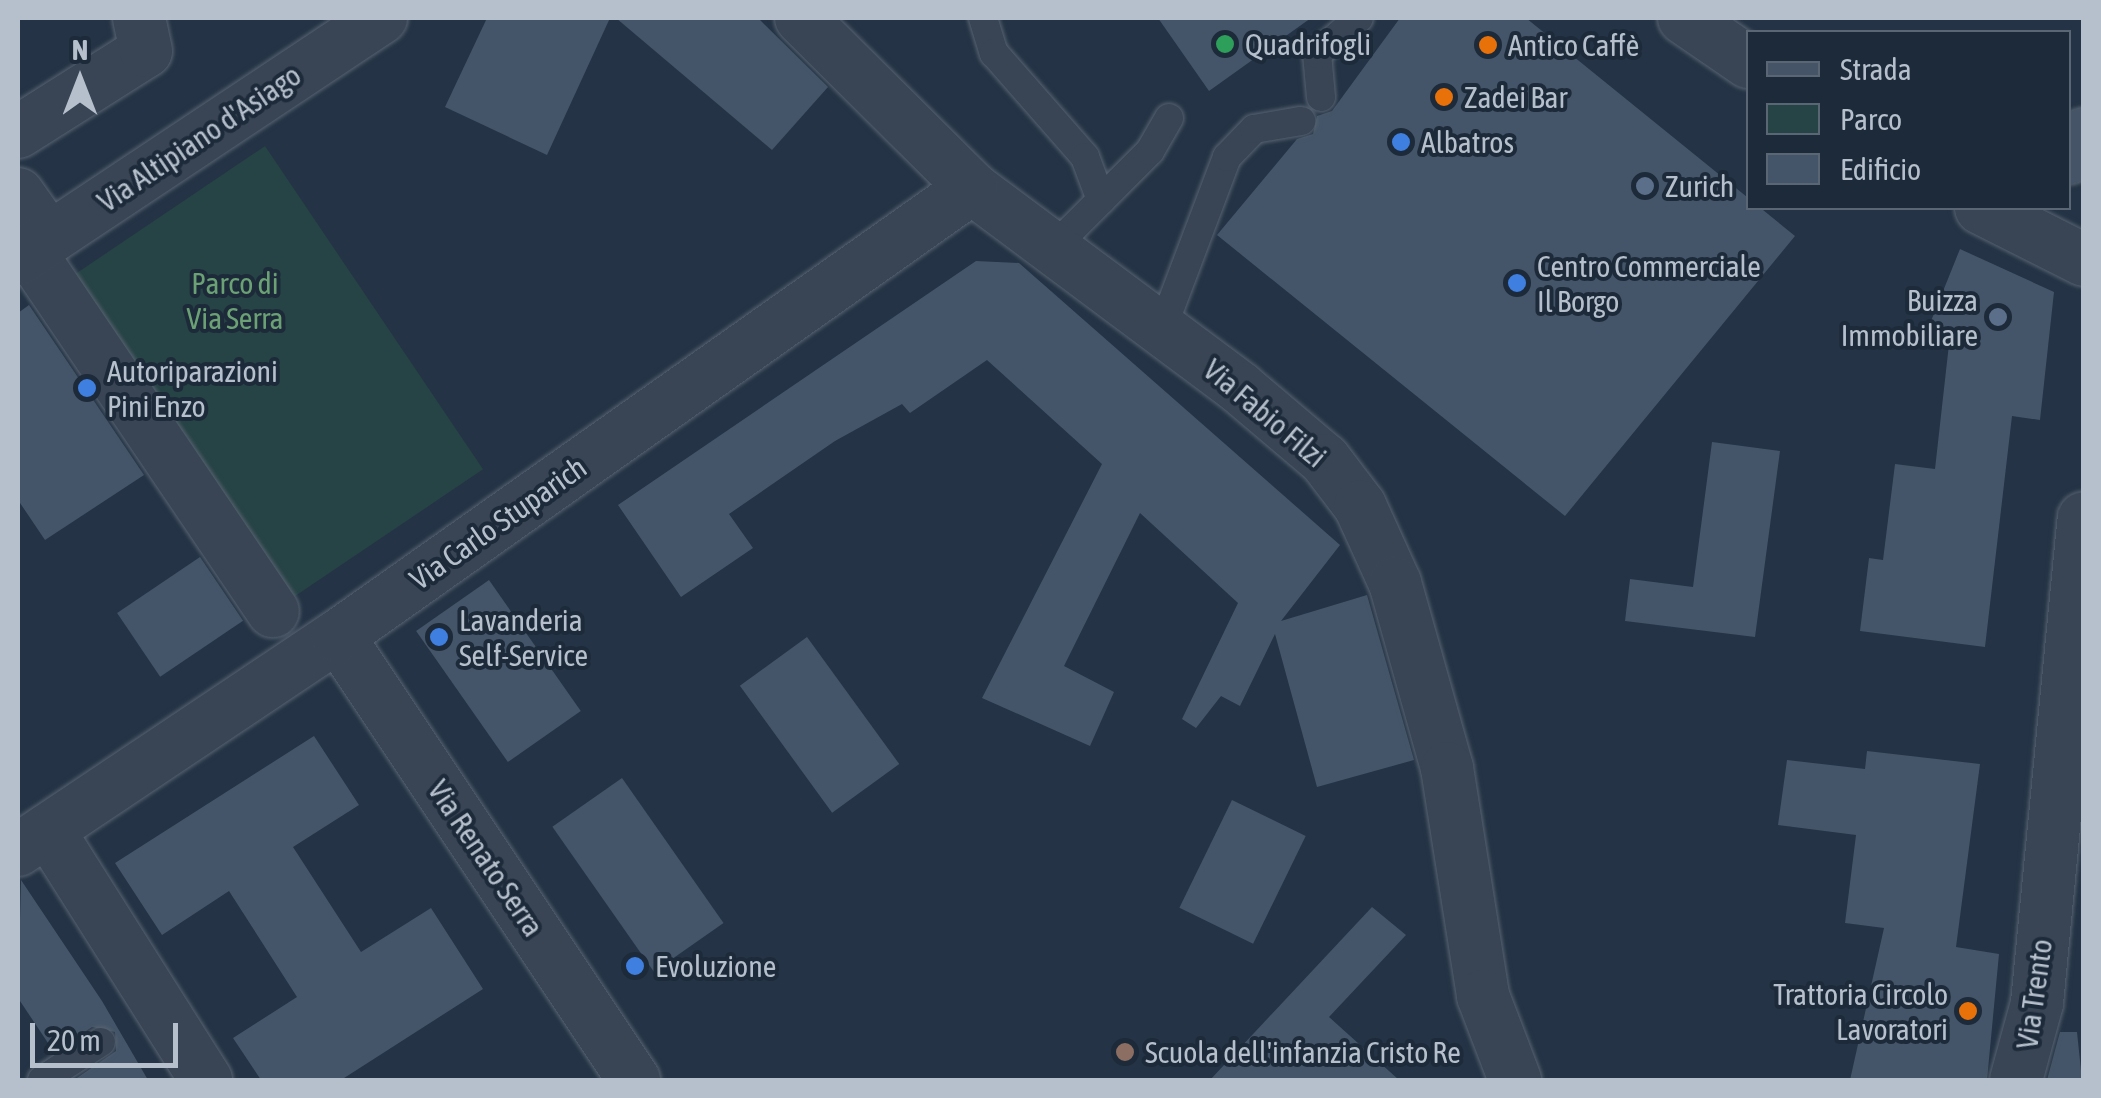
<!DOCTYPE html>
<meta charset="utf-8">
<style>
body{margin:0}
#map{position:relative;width:2101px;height:1098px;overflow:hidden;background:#243345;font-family:"Asap Condensed",sans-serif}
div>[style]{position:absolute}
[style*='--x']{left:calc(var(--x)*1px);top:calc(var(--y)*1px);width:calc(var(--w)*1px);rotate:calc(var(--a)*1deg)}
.green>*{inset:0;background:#264345;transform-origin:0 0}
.building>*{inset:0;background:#455569;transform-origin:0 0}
.roads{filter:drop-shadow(0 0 2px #576371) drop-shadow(0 0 2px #576371)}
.lane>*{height:28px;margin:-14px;padding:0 14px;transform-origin:14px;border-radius:14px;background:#394554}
.street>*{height:52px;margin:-26px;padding:0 26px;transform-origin:26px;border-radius:26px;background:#394554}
.secondary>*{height:55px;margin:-27.5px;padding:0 27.5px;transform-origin:27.5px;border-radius:27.5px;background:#465467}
.dots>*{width:28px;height:28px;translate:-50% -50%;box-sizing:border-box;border:5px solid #1d2a39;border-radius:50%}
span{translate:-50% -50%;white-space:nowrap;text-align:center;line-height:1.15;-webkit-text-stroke:8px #1d2a39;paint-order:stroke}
.poi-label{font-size:30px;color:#b6c0cd}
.left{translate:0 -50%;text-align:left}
.right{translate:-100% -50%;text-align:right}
.street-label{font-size:30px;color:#b6c0cd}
.park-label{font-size:30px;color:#6ba175}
.frame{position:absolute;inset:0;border:20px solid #b6c0cd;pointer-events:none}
.legend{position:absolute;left:1746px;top:30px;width:325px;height:180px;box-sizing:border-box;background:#1d2a39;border:2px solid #5a6674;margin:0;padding:12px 18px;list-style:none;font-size:30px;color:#b6c0cd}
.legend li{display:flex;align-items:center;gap:20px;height:50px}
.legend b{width:50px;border:2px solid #5a6674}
.north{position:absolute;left:30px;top:30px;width:100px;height:100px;-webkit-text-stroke:8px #1d2a39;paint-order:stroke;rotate:0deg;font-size:28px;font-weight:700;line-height:40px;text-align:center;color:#b6c0cd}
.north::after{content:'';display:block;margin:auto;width:35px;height:45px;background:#b6c0cd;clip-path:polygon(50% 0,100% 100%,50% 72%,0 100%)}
.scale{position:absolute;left:30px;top:1023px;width:148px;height:45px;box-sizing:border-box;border:5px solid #b6c0cd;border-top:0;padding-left:12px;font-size:30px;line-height:35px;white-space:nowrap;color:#b6c0cd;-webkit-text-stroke:8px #1d2a39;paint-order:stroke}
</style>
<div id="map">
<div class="green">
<div style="left:265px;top:146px;width:390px;height:240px;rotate:56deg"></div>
</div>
<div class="building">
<div style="clip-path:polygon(487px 18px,610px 18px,547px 155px,445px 107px)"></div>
<div style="clip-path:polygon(616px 18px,758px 18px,828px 87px,772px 150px)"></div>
<div style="clip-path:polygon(1158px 18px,1311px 18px,1209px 91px)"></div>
<div style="clip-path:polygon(1400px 18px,1526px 18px,1795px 236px,1565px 516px,1217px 235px,1297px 139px,1313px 134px,1317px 116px,1332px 111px)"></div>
<div style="clip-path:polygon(1960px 249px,2054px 292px,2040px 420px,2012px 416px,1985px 647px,1860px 631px,1869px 558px,1883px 560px,1895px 464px,1935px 469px,1949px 344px,1931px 321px)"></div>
<div style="clip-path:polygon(976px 261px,1019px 263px,1340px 545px,1281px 621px,1367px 595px,1414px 760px,1317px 787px,1275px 634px,1240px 706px,1221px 696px,1196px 728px,1182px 719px,1238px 603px,1140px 513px,1064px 666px,1114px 692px,1090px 746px,982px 698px,1102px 464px,987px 360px,910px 413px,902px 404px,835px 441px,729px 514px,753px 548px,681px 597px,618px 505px)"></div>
<div style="clip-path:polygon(29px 305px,144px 475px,45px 540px,18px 500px,18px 313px)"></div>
<div style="clip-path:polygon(1712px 442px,1780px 451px,1755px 637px,1625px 621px,1630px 579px,1693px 587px)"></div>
<div style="left:200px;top:557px;width:77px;height:100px;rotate:56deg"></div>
<div style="left:489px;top:580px;width:160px;height:89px;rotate:55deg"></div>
<div style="left:807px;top:637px;width:157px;height:83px;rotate:54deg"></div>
<div style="clip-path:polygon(314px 736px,359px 805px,293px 847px,361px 952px,431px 908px,483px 989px,341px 1080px,261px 1080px,233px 1038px,297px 997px,229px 891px,162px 935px,115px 863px)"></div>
<div style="clip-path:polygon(1867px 751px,1980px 764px,1956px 947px,1999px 954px,1987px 1080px,1850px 1080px,1884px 928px,1845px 923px,1856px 835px,1778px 825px,1787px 760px,1865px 769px)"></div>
<div style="left:622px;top:778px;width:177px;height:85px;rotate:55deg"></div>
<div style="left:1232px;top:800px;width:82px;height:120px;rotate:26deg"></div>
<div style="clip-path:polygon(21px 880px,102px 1001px,148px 1080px,74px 1080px,116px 1051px,115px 1032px,92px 1027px,54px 1052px,18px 998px)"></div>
<div style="clip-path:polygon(1372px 907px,1406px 935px,1329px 1017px,1399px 1080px,1210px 1080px)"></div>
<div style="clip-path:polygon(2060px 1032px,2077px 1032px,2082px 1080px,2047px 1080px)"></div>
</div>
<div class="roads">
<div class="lane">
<div style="--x:983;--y:18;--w:37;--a:73"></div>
<div style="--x:994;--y:53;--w:138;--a:48.8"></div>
<div style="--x:1085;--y:157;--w:46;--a:69.6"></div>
<div style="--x:1321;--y:97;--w:43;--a:-95.3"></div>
<div style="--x:1317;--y:54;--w:55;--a:-40.6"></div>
<div style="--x:1053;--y:248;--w:137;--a:-45"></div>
<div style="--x:1150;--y:151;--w:38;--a:-60"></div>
<div style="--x:1162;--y:329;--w:184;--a:-69.3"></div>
<div style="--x:1227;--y:157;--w:39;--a:-46"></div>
<div style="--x:1254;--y:129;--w:48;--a:-9.7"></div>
<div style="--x:42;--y:1080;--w:70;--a:-32.8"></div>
</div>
<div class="street">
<div style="--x:801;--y:18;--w:241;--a:44.8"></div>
<div style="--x:972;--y:188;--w:334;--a:36.7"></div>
<div style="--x:1240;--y:388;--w:111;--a:40.3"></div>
<div style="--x:1325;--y:460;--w:58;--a:52.7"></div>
<div style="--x:1360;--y:506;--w:85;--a:65.6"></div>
<div style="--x:1395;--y:583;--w:192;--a:74.3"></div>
<div style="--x:1447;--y:768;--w:231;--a:81"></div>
<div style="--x:1483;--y:996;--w:90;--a:69.1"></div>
<div style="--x:1684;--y:18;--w:78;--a:34.5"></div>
<div style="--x:18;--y:132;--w:151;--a:-32.3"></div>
<div style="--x:146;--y:51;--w:34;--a:-102"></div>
<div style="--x:18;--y:194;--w:54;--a:54.8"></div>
<div style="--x:1981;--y:208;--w:115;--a:26.8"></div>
<div style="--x:29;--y:251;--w:435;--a:55.9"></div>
<div style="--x:18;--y:259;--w:436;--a:-33.6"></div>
<div style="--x:338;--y:636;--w:534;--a:56.31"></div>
<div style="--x:48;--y:830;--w:296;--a:57.7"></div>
<div style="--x:18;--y:850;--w:385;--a:-33.8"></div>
<div style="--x:338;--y:636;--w:776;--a:-35.25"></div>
<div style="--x:2016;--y:1080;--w:80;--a:-74.7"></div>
<div style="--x:2037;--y:1003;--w:487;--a:-84.5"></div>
</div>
<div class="secondary">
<div style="--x:2068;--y:156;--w:26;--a:-53"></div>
</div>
</div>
<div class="dots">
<div style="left:1225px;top:44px;background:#2e9e5b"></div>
<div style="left:1488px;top:45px;background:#e8710a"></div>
<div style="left:1444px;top:97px;background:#e8710a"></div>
<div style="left:1401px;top:142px;background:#3f7fe0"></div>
<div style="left:1645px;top:186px;background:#5c6f8a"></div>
<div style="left:1517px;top:283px;background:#3f7fe0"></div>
<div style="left:1998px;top:317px;background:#5c6f8a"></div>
<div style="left:87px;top:388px;background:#3f7fe0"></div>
<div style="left:439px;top:637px;background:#3f7fe0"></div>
<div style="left:635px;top:966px;background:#3f7fe0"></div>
<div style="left:1968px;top:1011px;background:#e8710a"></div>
<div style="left:1125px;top:1052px;background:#8d6e63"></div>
</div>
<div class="poi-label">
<span class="left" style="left:1245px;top:44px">Quadrifogli</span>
<span class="left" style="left:1508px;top:45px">Antico Caffè</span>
<span class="left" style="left:1464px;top:97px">Zadei Bar</span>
<span class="left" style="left:1421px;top:142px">Albatros</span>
<span class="left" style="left:1665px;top:186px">Zurich</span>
<span class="left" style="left:1537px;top:283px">Centro Commerciale<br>Il Borgo</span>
<span class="right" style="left:1978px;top:317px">Buizza<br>Immobiliare</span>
<span class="left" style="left:107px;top:388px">Autoriparazioni<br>Pini Enzo</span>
<span class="left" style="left:459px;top:637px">Lavanderia<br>Self-Service</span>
<span class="left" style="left:655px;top:966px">Evoluzione</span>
<span class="right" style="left:1948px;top:1011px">Trattoria Circolo<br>Lavoratori</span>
<span class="left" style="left:1145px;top:1052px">Scuola dell'infanzia Cristo Re</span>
</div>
<div class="street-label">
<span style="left:199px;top:138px;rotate:-34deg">Via Altipiano d'Asiago</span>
<span style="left:1265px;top:413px;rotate:40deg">Via Fabio Filzi</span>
<span style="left:498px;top:523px;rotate:-35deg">Via Carlo Stuparich</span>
<span style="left:486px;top:858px;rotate:56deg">Via Renato Serra</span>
<span style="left:2034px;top:994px;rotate:-82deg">Via Trento</span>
</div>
<div class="park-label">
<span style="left:235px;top:300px">Parco di<br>Via Serra</span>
</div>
<div class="frame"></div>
<ul class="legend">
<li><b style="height:12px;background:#465467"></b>Strada</li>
<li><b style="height:28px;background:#264345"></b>Parco</li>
<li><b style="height:28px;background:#455569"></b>Edificio</li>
</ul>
<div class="north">N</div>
<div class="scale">20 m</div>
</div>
